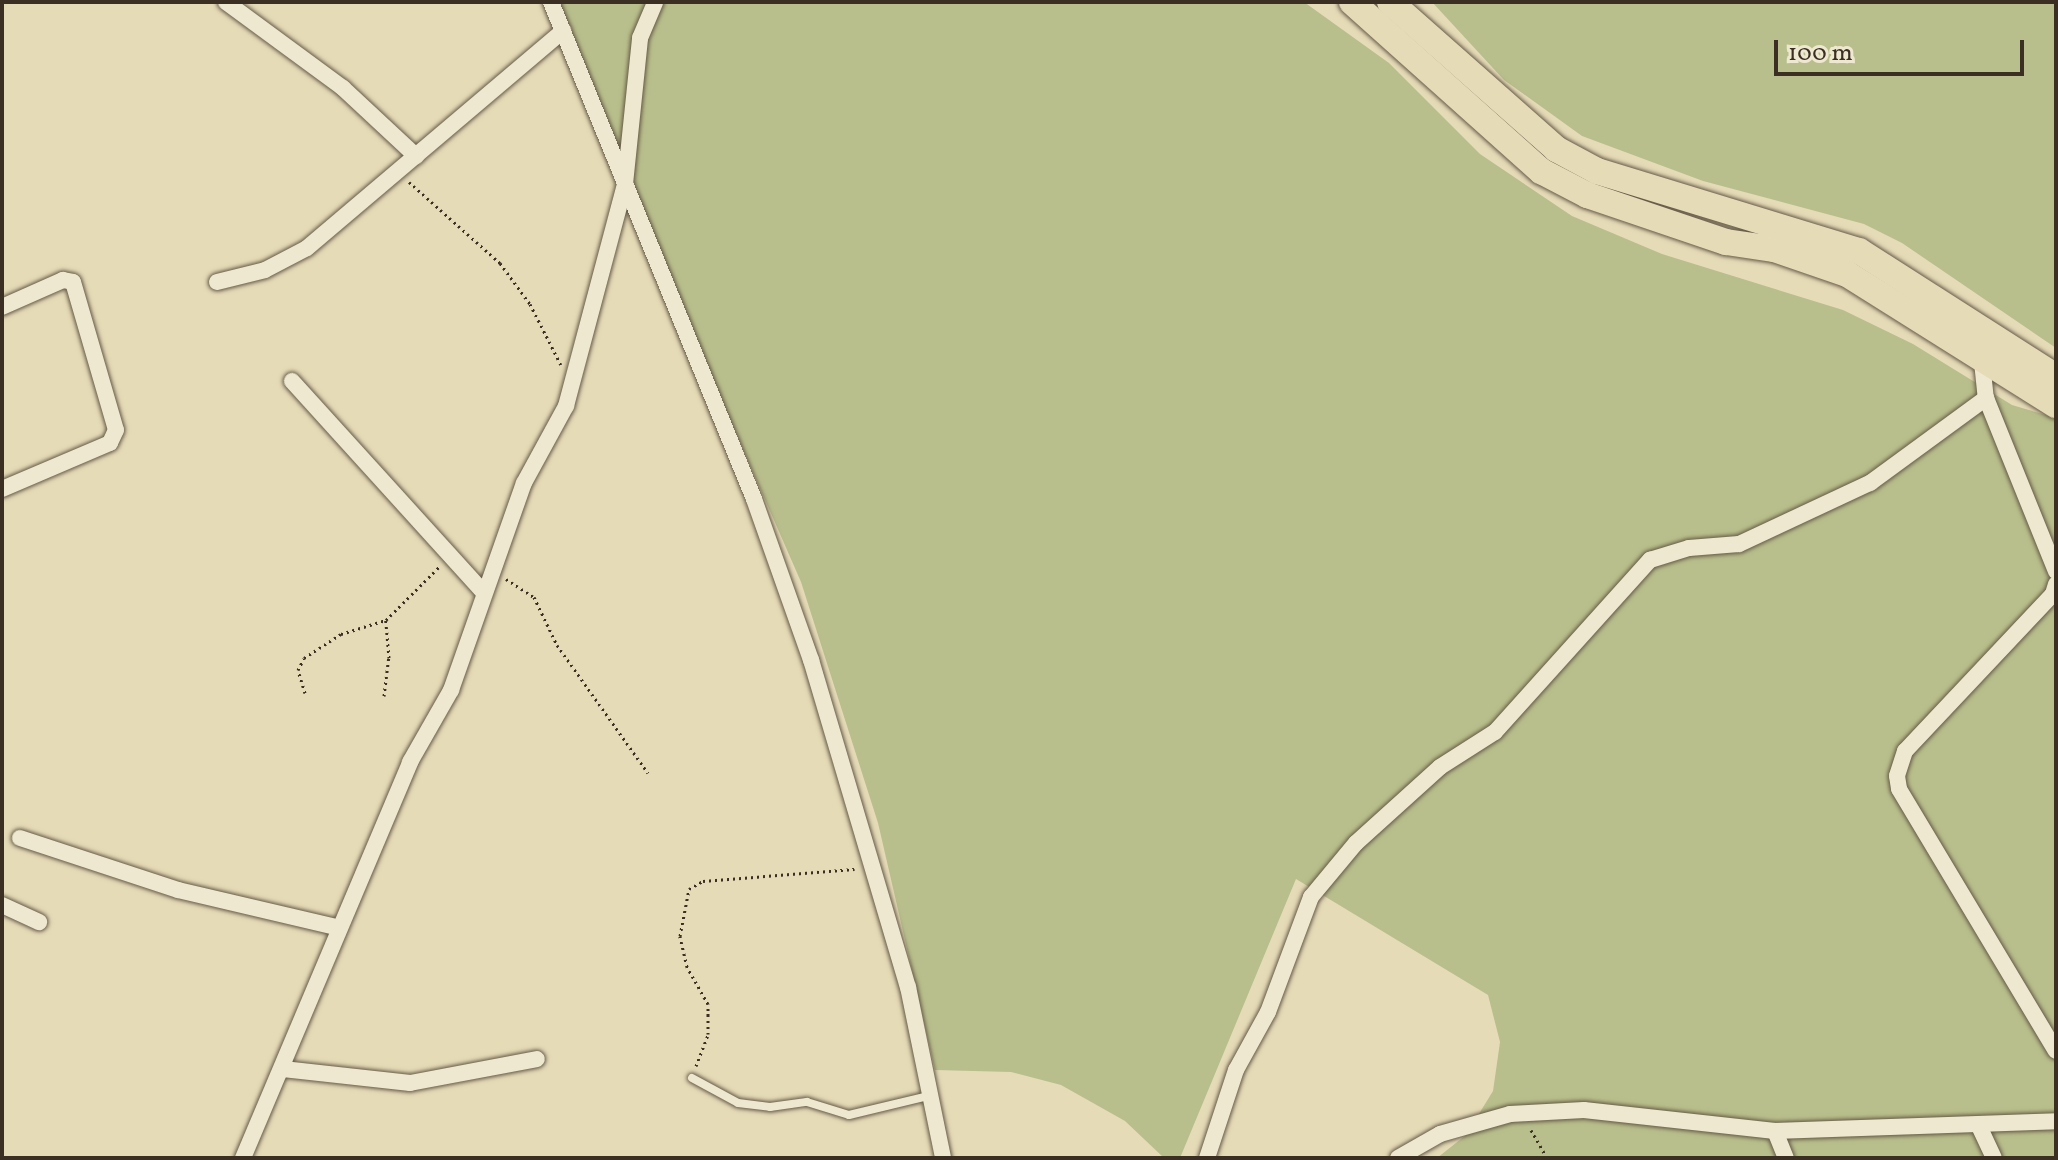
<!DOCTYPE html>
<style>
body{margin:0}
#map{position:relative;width:2058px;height:1160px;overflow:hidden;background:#e6dbb7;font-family:Vollkorn,serif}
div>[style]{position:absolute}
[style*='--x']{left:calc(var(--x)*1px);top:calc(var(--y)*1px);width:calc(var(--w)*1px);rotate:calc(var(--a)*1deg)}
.green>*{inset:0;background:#b9bf8c}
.path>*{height:3px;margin-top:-1.5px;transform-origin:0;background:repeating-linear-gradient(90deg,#3a2f22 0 2px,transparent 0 6px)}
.roads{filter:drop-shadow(0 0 2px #655a47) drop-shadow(0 0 2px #655a47)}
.lane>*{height:8px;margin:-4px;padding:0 4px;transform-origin:4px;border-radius:4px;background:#efe8d0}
.street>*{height:16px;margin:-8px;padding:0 8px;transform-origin:8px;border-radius:8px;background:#efe8d0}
.primary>*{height:26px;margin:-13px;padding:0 13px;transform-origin:13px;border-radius:13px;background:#e6dbb7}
span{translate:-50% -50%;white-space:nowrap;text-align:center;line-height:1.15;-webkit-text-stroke:8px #efe8d0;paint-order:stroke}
.frame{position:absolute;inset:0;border:4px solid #3a2f22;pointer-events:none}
.scale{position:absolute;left:1774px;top:40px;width:250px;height:36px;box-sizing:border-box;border:4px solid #3a2f22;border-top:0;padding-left:10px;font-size:24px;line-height:28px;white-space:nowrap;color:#3a2f22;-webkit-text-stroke:6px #efe8d0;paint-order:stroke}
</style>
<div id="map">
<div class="green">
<div style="clip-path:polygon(548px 2px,1304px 2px,1389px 63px,1480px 154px,1572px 216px,1662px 254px,1843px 310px,1913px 344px,2012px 405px,2056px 418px,2056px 1158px,1437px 1158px,1466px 1135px,1493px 1091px,1500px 1042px,1488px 995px,1296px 879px,1180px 1158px,1164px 1158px,1125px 1121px,1061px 1085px,1011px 1072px,935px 1070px,878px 823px,801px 582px)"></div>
<div style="clip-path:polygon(1432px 2px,2056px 2px,2056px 348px,1902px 243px,1864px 224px,1703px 181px,1582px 136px,1504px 80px)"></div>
</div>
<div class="path">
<div style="--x:409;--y:182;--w:122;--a:41.7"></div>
<div style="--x:500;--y:263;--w:51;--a:53.8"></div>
<div style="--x:530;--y:304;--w:68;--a:63.1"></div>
<div style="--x:506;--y:579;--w:33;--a:33"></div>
<div style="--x:534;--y:597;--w:53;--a:64.4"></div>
<div style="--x:557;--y:645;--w:157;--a:54.6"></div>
<div style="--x:305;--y:693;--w:24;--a:-107"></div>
<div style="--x:298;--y:670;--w:13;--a:-63"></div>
<div style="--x:304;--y:658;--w:44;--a:-33"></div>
<div style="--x:341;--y:634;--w:47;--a:-17.3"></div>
<div style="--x:386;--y:620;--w:75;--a:-45"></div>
<div style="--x:384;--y:696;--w:38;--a:-83"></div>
<div style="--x:389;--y:658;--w:38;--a:-95"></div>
<div style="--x:696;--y:1066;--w:34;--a:-69"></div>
<div style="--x:708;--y:1034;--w:30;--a:-90"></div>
<div style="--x:708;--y:1004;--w:43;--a:-119.6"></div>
<div style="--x:687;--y:967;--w:32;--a:-103"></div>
<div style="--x:680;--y:936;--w:48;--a:-79.2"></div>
<div style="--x:689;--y:889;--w:16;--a:-30"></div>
<div style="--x:703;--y:881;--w:152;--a:-4.5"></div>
<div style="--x:1531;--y:1130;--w:32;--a:60"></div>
</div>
<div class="roads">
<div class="lane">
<div style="--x:692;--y:1078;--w:52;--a:28.5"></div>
<div style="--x:738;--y:1103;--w:32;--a:7"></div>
<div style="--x:770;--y:1107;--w:37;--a:-8"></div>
<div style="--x:807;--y:1102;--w:44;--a:17.2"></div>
<div style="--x:849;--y:1115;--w:81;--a:-13.5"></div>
</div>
<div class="street">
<div style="--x:226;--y:2;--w:145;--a:36.3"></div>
<div style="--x:343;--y:88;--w:100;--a:43"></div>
<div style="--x:551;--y:2;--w:537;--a:67.78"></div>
<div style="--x:754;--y:499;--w:171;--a:70.5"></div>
<div style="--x:811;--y:660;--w:341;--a:73.5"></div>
<div style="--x:908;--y:987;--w:175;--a:78.4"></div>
<div style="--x:217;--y:282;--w:49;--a:-14"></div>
<div style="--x:265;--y:270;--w:47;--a:-27.6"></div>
<div style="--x:307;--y:248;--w:336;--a:-40.3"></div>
<div style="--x:2;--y:307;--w:67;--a:-23.9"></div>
<div style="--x:63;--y:280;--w:10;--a:11"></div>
<div style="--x:73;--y:282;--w:154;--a:73.8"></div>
<div style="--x:116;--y:430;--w:14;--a:115"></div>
<div style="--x:110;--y:443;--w:117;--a:156.9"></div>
<div style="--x:1982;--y:362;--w:36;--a:84"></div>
<div style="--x:1986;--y:398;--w:187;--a:68"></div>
<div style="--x:292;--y:381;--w:286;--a:47.8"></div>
<div style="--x:2056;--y:584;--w:10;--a:107"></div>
<div style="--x:2053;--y:594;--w:216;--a:133.3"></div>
<div style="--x:1905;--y:751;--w:26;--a:108"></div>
<div style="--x:1897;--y:776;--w:13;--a:81"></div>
<div style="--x:1899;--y:789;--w:305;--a:59.1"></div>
<div style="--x:20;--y:838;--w:166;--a:18.2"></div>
<div style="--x:178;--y:890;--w:166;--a:13.2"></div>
<div style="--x:2;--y:905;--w:41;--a:24.7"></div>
<div style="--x:283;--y:1069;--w:128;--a:6.3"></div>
<div style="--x:410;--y:1083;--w:129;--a:-10.7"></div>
<div style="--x:1979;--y:1126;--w:35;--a:65"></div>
<div style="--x:1775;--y:1131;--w:29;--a:68"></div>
<div style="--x:243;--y:1158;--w:430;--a:-67.1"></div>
<div style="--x:410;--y:762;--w:83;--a:-60.3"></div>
<div style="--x:451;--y:690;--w:219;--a:-70.6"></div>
<div style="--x:524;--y:483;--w:88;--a:-61.4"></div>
<div style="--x:566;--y:406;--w:230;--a:-75.1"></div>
<div style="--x:625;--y:184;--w:147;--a:-84.1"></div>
<div style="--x:640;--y:38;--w:39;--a:-67"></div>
<div style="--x:1207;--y:1158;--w:93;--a:-71.8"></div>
<div style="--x:1236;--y:1070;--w:66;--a:-61.1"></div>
<div style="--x:1268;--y:1012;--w:123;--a:-69.5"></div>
<div style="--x:1311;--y:897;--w:70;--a:-50.2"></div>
<div style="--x:1356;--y:843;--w:113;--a:-42.1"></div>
<div style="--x:1440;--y:767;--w:65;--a:-32.5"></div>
<div style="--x:1495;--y:732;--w:232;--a:-48"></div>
<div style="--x:1650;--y:560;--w:41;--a:-17.1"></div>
<div style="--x:1689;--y:548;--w:50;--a:-4.6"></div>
<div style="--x:1739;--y:544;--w:145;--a:-25"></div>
<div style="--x:1870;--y:483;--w:144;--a:-36.2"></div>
<div style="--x:1398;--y:1158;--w:48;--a:-29.7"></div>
<div style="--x:1440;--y:1134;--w:73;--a:-15.9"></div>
<div style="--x:1510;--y:1114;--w:74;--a:-3.1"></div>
<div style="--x:1584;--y:1110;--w:192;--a:6.3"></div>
<div style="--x:1775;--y:1131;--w:281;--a:-2"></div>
</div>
<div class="primary">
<div style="--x:1352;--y:2;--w:254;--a:41.8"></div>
<div style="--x:1541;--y:171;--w:52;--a:27.6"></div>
<div style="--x:1587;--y:195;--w:147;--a:18.7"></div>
<div style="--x:1726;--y:242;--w:49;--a:8.3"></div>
<div style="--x:1774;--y:249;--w:77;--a:18.9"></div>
<div style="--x:1847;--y:274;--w:247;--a:32.1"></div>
<div style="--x:1390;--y:2;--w:222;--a:41.5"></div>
<div style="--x:1556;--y:149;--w:47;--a:28.2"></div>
<div style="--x:1597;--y:171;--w:274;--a:17"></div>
<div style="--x:1859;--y:251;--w:234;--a:32.6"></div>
</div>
</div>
<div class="frame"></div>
<div class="scale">100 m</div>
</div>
